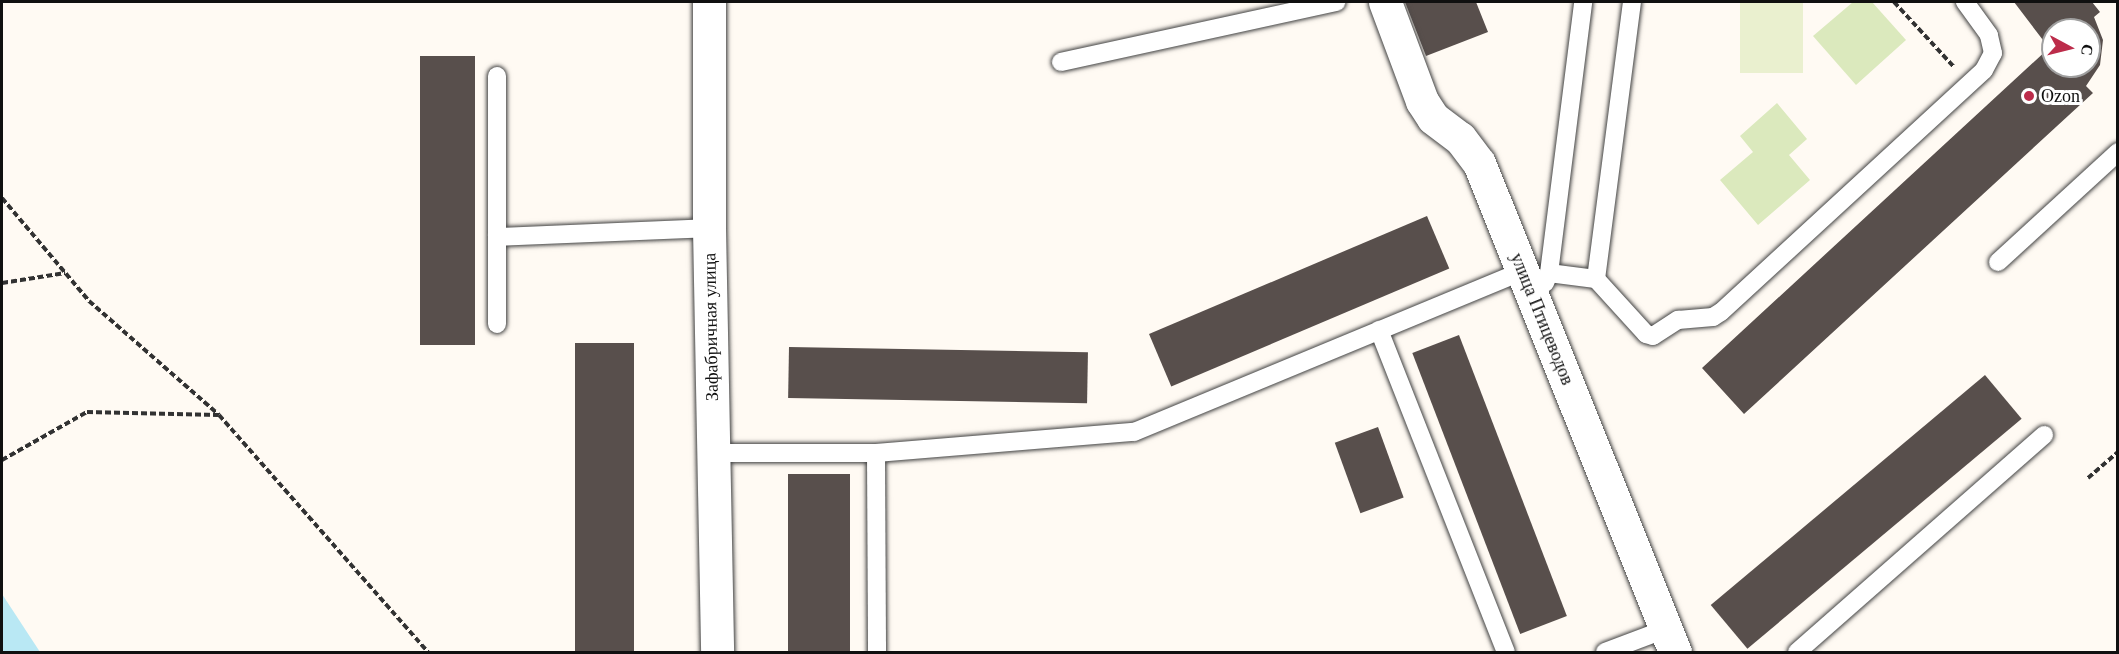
<!DOCTYPE html>
<meta charset="utf-8">
<style>
body{margin:0}
#map{position:relative;width:2119px;height:654px;overflow:hidden;background:#fffaf3;font-family:Georgia,serif}
div>[style]{position:absolute}
[style*='--x']{left:calc(var(--x)*1px);top:calc(var(--y)*1px);width:calc(var(--w)*1px);rotate:calc(var(--a)*1deg)}
.green>*{inset:0;background:#dbe9bd}
.pitch>*{inset:0;background:#eaf0cf;transform-origin:0 0}
.water>*{inset:0;background:#b9e8f4}
.building>*{inset:0;background:#584f4c;transform-origin:0 0}
.path>*{height:4px;margin-top:-2px;transform-origin:0;background:repeating-linear-gradient(90deg,#323232 0 6px,transparent 0 9px)}
.roads{filter:drop-shadow(0 0 2px #434343) drop-shadow(0 0 2px #434343)}
.lane>*{height:18px;margin:-9px;padding:0 9px;transform-origin:9px;border-radius:9px;background:#fff}
.street>*{height:33px;margin:-16.5px;padding:0 16.5px;transform-origin:16.5px;border-radius:16.5px;background:#fff}
.dots>*{width:16px;height:16px;translate:-50% -50%;box-sizing:border-box;border:3px solid #fff;border-radius:50%}
span{translate:-50% -50%;white-space:nowrap;text-align:center;line-height:1.15;-webkit-text-stroke:6px #fff;paint-order:stroke}
.poi-label{font-size:18px;color:#101010}
.left{translate:0 -50%;text-align:left}
.street-label{font-size:18px;color:#101010}
.frame{position:absolute;inset:0;border:3px solid #101010;pointer-events:none}
.north{position:absolute;left:2041px;top:18px;width:60px;height:60px;box-sizing:border-box;background:#fff;border:2px solid #9f9f9f;border-radius:50%;rotate:97deg;font-size:16px;font-weight:700;line-height:24px;text-align:center;color:#101010}
.north::after{content:'';display:block;margin:auto;width:21px;height:27px;background:#bc2c4a;clip-path:polygon(50% 0,100% 100%,50% 72%,0 100%)}
</style>
<div id="map">
<div class="green">
<div style="clip-path:polygon(1853px 2px,1872px 2px,1906px 40px,1856px 85px,1813px 36px)"></div>
<div style="clip-path:polygon(1777px 103px,1807px 139px,1789px 155px,1810px 180px,1758px 225px,1720px 180px,1753px 152px,1740px 136px)"></div>
</div>
<div class="pitch">
<div style="left:1740px;top:2px;width:63px;height:71px"></div>
</div>
<div class="water">
<div style="clip-path:polygon(2px 594px,40px 652px,2px 652px)"></div>
</div>
<div class="building">
<div style="clip-path:polygon(1405px 2px,1476px 2px,1488px 32px,1426px 56px)"></div>
<div style="clip-path:polygon(evenodd,2014px 2px,2092px 2px,2100px 12px,2094px 17px,2103px 40px,2100px 65px,2086px 86px,2093px 93px,1744px 414px,1702px 368px,2049px 48px,2014px 2px,2053px 30px,2089px 30px,2089px 66px,2053px 66px,2053px 30px)"></div>
<div style="left:420px;top:56px;width:55px;height:289px"></div>
<div style="left:1427px;top:216px;width:57px;height:302px;rotate:67deg"></div>
<div style="left:1459px;top:335px;width:301px;height:50px;rotate:69deg"></div>
<div style="left:575px;top:343px;width:59px;height:309px"></div>
<div style="left:789px;top:347px;width:299px;height:51px;rotate:1deg"></div>
<div style="left:1985px;top:375px;width:57px;height:358px;rotate:50deg"></div>
<div style="left:1378px;top:427px;width:75px;height:46px;rotate:70deg"></div>
<div style="left:788px;top:474px;width:62px;height:178px"></div>
</div>
<div class="path">
<div style="--x:1894;--y:2;--w:88;--a:47.3"></div>
<div style="--x:2;--y:198;--w:135;--a:49.8"></div>
<div style="--x:89;--y:301;--w:173;--a:41.2"></div>
<div style="--x:219;--y:415;--w:316;--a:48.6"></div>
<div style="--x:2;--y:283;--w:64;--a:-9"></div>
<div style="--x:2;--y:460;--w:98;--a:-29.5"></div>
<div style="--x:87;--y:412;--w:131;--a:1.3"></div>
<div style="--x:2088;--y:478;--w:40;--a:-41"></div>
</div>
<div class="roads">
<div class="lane">
<div style="--x:1061;--y:62;--w:282;--a:-12.3"></div>
<div style="--x:497;--y:76;--w:248;--a:90"></div>
<div style="--x:497;--y:237;--w:212;--a:-2.4"></div>
<div style="--x:1998;--y:262;--w:163;--a:-42.5"></div>
<div style="--x:1549;--y:273;--w:47;--a:7.3"></div>
<div style="--x:1596;--y:279;--w:279;--a:-82.6"></div>
<div style="--x:1596;--y:279;--w:74;--a:47.7"></div>
<div style="--x:1646;--y:334;--w:7;--a:16"></div>
<div style="--x:1653;--y:336;--w:30;--a:-33"></div>
<div style="--x:1678;--y:320;--w:35;--a:-5"></div>
<div style="--x:1713;--y:317;--w:9;--a:-32"></div>
<div style="--x:1721;--y:312;--w:357;--a:-42.6"></div>
<div style="--x:1984;--y:70;--w:19;--a:-62"></div>
<div style="--x:1993;--y:53;--w:18;--a:-103"></div>
<div style="--x:1989;--y:35;--w:41;--a:-126"></div>
<div style="--x:1545;--y:283;--w:11;--a:-68"></div>
<div style="--x:1549;--y:273;--w:273;--a:-82.8"></div>
<div style="--x:1379;--y:330;--w:346;--a:68.5"></div>
<div style="--x:714;--y:453;--w:162;--a:0"></div>
<div style="--x:876;--y:453;--w:259;--a:-4.7"></div>
<div style="--x:1134;--y:432;--w:420;--a:-22.5"></div>
<div style="--x:876;--y:453;--w:199;--a:89.7"></div>
<div style="--x:1605;--y:652;--w:65;--a:-20.7"></div>
<div style="--x:1797;--y:652;--w:329;--a:-41.3"></div>
</div>
<div class="street">
<div style="--x:709;--y:2;--w:226;--a:90"></div>
<div style="--x:709;--y:228;--w:424;--a:88.9"></div>
<div style="--x:1385;--y:2;--w:106;--a:69.5"></div>
<div style="--x:1422;--y:101;--w:20;--a:57"></div>
<div style="--x:1433;--y:118;--w:34;--a:37"></div>
<div style="--x:1460;--y:138;--w:31;--a:53"></div>
<div style="--x:1479;--y:163;--w:527;--a:68.16"></div>
</div>
</div>
<div class="dots">
<div style="left:2029px;top:96px;background:#bc2c4a"></div>
</div>
<div class="poi-label">
<span class="left" style="left:2041px;top:96px">Ozon</span>
</div>
<div class="street-label">
<span style="left:1542px;top:319px;rotate:68deg">улица Птицеводов</span>
<span style="left:711px;top:327px;rotate:-91deg">Зафабричная улица</span>
</div>
<div class="frame"></div>
<div class="north">С</div>
</div>
